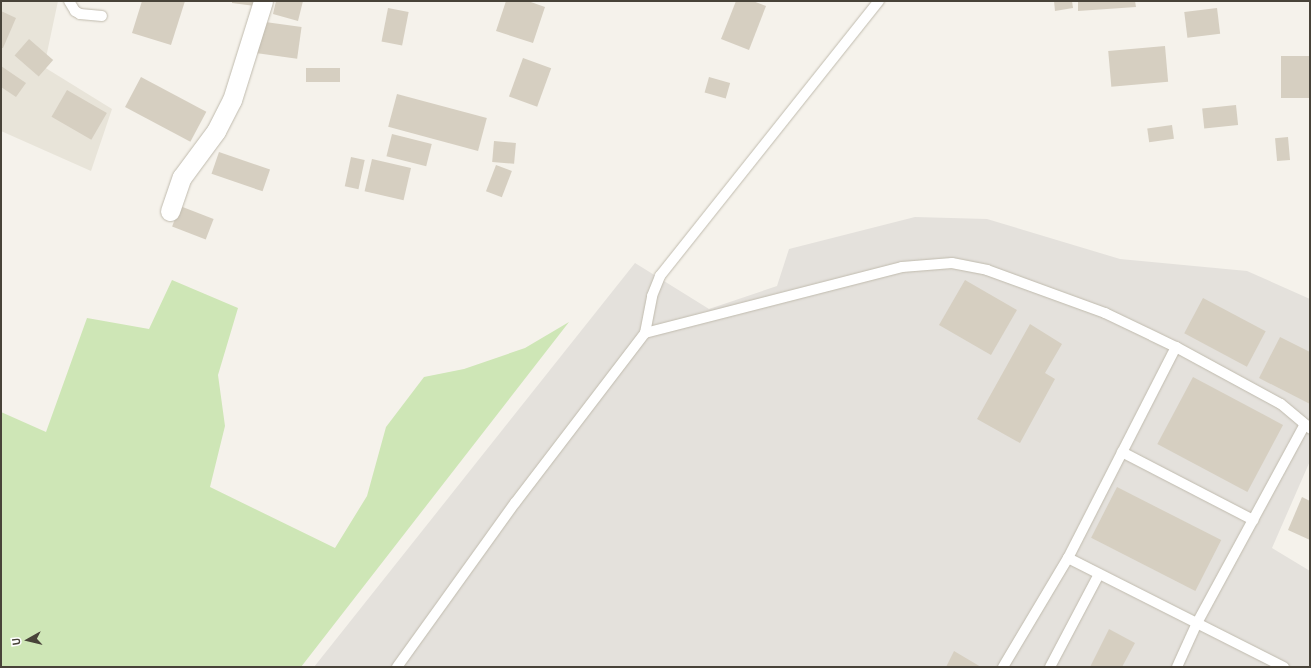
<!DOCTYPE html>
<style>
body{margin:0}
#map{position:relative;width:1311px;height:668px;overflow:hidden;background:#f5f2eb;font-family:"PT Sans",sans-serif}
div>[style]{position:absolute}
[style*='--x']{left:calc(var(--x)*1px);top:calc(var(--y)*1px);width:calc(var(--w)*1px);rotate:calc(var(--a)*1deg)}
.residential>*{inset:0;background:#e8e4d9}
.industrial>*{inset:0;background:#e4e1dc}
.green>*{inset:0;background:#cee6b6}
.building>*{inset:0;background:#d6cfc1;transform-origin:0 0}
.roads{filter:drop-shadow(0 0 1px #c0bbae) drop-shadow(0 0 1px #c0bbae)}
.lane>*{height:10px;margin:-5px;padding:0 5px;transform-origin:5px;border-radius:5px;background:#fff}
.street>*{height:19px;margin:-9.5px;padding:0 9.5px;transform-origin:9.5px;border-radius:9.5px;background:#fff}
span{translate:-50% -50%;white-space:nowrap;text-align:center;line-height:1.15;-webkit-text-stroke:4px #fff;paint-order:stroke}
.frame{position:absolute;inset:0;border:2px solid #484339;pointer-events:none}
.north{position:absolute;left:8px;top:620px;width:40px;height:40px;-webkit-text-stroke:3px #fff;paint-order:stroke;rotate:262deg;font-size:11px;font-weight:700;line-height:16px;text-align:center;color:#484339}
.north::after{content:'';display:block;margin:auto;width:14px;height:18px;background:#484339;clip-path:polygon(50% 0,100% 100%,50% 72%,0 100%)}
</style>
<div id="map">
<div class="residential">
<div style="clip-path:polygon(1px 1px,58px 1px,44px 67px,112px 109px,91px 171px,1px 131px)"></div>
</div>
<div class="industrial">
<div style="clip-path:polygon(915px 217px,987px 219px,1120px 259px,1247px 271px,1310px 299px,1310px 461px,1272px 548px,1310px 571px,1310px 667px,314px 667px,635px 263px,709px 309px,777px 286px,789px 249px)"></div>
</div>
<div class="green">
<div style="clip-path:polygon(172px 280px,238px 308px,218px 375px,225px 426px,210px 487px,335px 548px,367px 496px,386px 427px,424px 377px,464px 369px,525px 348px,569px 322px,301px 667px,1px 667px,1px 412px,46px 432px,87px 318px,149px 329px)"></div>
</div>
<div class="building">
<div style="clip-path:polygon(142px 1px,185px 1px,171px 45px,132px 33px)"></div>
<div style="clip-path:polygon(232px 1px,255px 1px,255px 6px,232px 3px)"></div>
<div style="clip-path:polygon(276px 1px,303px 1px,298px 21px,273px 14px)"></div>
<div style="clip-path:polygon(506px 1px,528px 1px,545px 7px,533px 43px,496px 31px)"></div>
<div style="clip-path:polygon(736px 1px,753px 1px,766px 6px,749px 50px,721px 39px)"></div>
<div style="clip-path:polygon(1054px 1px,1072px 1px,1073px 8px,1055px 11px)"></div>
<div style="clip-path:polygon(1078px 1px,1135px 1px,1136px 7px,1078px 11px)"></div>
<div style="left:388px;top:8px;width:21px;height:34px;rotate:11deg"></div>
<div style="left:1217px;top:8px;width:26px;height:33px;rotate:83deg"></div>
<div style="clip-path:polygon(1px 11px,16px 18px,3px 48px,1px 48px)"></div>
<div style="left:258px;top:21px;width:44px;height:32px;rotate:8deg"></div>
<div style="left:29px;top:39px;width:32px;height:22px;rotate:41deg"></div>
<div style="left:1165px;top:46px;width:36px;height:57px;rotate:85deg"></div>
<div style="left:1281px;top:56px;width:29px;height:42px"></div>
<div style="left:523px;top:58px;width:30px;height:41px;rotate:20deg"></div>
<div style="clip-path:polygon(1px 66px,26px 83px,16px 97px,1px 87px)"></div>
<div style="left:306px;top:68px;width:34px;height:14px"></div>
<div style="left:141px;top:77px;width:74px;height:34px;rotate:28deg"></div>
<div style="left:709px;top:77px;width:22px;height:16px;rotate:16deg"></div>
<div style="left:67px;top:90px;width:46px;height:31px;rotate:30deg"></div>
<div style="left:397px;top:94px;width:93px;height:34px;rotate:15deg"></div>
<div style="left:1236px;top:105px;width:20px;height:34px;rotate:84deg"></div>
<div style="left:1172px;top:125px;width:14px;height:25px;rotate:82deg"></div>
<div style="left:392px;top:134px;width:41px;height:23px;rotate:14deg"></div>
<div style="left:1288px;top:137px;width:23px;height:13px;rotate:85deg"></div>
<div style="left:494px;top:141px;width:22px;height:21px;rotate:5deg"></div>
<div style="left:219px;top:152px;width:54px;height:23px;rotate:19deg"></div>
<div style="left:351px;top:157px;width:14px;height:30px;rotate:12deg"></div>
<div style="left:372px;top:159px;width:40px;height:33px;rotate:13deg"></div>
<div style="left:496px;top:165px;width:17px;height:28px;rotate:21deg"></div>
<div style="left:180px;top:206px;width:36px;height:22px;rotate:21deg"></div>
<div style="left:965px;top:280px;width:60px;height:52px;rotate:30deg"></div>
<div style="left:1203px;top:298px;width:71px;height:40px;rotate:28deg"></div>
<div style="clip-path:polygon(1030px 324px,1062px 344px,1045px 373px,1055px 379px,1020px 443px,977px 419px)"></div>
<div style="clip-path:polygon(1280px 337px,1310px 352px,1310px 404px,1259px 378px)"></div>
<div style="left:1193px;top:377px;width:102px;height:76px;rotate:28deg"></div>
<div style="left:1117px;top:487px;width:117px;height:57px;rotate:27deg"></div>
<div style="clip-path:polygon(1302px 497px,1310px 501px,1310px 540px,1288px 530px)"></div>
<div style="clip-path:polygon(1109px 629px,1135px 643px,1122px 667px,1090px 667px)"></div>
<div style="clip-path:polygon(954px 651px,981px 667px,946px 667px)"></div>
</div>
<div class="roads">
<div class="lane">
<div style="--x:69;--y:1;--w:12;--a:59"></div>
<div style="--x:75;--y:11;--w:6;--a:31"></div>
<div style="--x:80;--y:14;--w:22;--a:5"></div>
<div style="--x:645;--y:333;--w:265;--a:-14.4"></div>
<div style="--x:902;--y:267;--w:50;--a:-4.6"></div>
<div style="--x:952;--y:263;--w:36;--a:11"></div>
<div style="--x:987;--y:270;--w:126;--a:20"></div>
<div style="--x:1105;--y:313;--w:79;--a:25.6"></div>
<div style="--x:1176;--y:347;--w:119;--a:28.5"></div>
<div style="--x:1281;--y:404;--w:38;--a:40"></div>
<div style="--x:1122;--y:452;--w:148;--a:27.4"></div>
<div style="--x:1068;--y:558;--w:242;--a:26.8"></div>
<div style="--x:397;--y:667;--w:202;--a:-54.3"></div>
<div style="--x:515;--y:503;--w:214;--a:-52.6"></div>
<div style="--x:645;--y:333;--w:38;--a:-79"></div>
<div style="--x:652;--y:296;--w:22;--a:-68"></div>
<div style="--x:660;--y:276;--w:352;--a:-51.5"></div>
<div style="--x:1003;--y:667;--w:127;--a:-59.2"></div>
<div style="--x:1068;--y:558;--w:237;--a:-62.9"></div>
<div style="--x:1050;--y:667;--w:105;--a:-62.2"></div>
<div style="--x:1177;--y:667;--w:48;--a:-65.6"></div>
<div style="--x:1197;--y:623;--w:226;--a:-61.5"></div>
</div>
<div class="street">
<div style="--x:170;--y:211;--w:36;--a:-71"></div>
<div style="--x:182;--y:177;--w:57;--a:-53.5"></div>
<div style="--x:216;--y:131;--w:35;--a:-63"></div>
<div style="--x:232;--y:100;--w:104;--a:-72.6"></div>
</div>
</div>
<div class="frame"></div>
<div class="north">U</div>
</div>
